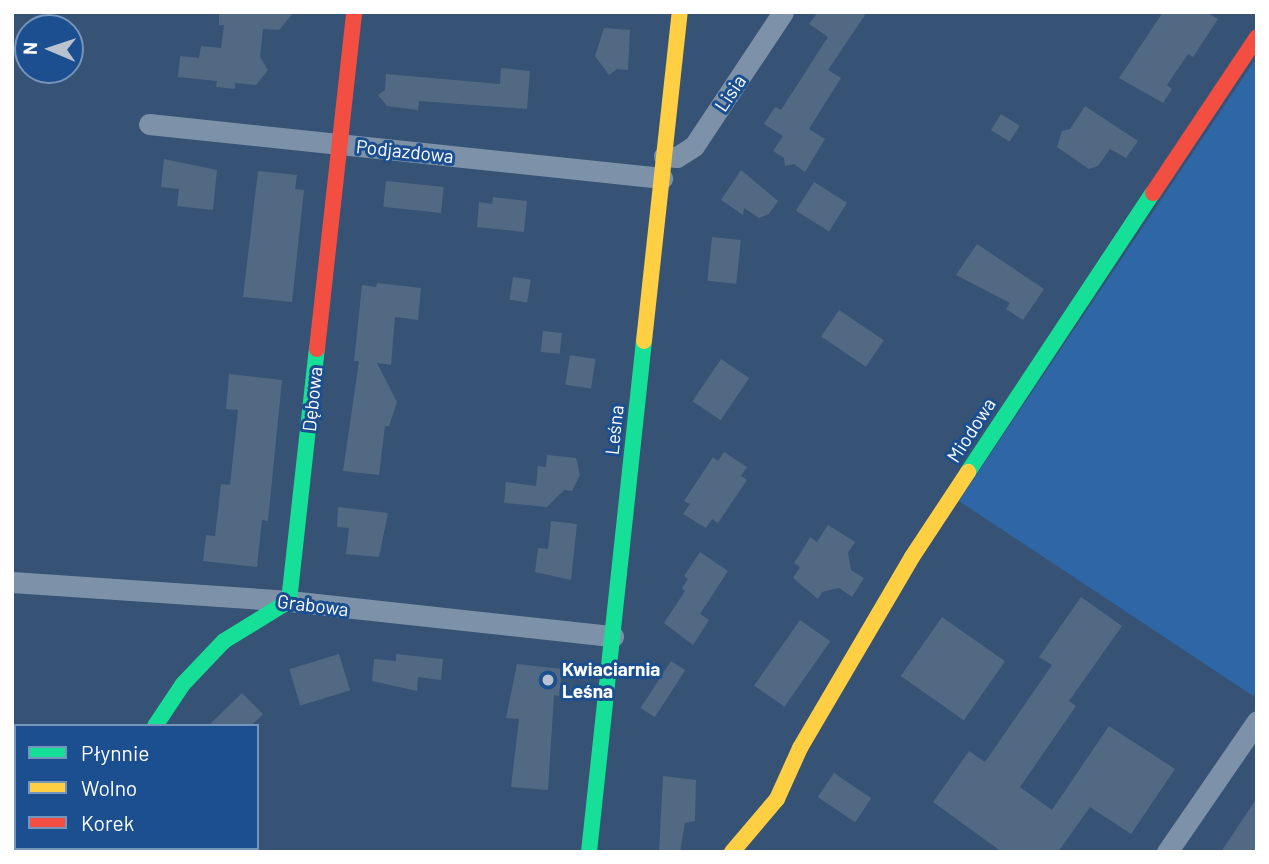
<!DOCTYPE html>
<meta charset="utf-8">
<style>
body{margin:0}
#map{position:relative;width:1269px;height:864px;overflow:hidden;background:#365274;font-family:Barlow,sans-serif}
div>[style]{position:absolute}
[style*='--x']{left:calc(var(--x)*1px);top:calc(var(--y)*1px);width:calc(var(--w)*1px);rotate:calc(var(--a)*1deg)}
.green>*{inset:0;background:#2f66a5}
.building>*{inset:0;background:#526984;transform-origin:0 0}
.street>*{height:21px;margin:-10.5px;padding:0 10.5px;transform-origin:10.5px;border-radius:10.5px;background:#7d92a8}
.fast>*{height:16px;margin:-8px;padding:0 8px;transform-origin:8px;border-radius:8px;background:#16e098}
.slow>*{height:16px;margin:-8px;padding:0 8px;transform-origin:8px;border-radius:8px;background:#ffcf43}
.jam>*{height:16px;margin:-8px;padding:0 8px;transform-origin:8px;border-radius:8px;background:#f24e42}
.dots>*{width:19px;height:19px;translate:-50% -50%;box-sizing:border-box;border:4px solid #1b4f8f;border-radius:50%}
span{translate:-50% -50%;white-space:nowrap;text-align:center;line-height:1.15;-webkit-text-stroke:6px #1b4f8f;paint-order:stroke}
.street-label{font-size:19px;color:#fff}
.poi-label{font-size:19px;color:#fff;font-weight:700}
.left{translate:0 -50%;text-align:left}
.frame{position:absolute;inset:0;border:14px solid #fff;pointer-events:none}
.legend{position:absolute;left:14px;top:724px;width:245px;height:126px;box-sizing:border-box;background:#1b4f8f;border:2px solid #7695bc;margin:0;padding:9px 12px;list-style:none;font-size:21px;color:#fff}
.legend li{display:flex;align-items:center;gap:14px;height:35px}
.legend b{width:35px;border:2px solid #7695bc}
.north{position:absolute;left:14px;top:14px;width:70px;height:70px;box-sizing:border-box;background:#1b4f8f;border:2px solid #7695bc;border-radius:50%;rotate:272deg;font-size:19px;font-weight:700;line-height:28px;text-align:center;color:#fff}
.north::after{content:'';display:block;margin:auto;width:24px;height:32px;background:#b9c2ce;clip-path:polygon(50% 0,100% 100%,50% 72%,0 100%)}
</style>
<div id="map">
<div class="green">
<div style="clip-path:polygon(1257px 57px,1257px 691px,1253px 696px,959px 501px)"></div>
</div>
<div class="building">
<div style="clip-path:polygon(219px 12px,294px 12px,279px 30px,263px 29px,260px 57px,268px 70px,256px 85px,235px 83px,235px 89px,216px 87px,217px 81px,178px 77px,180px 56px,199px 58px,201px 46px,221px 48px,224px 25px,219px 25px)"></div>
<div style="clip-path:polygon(818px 12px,867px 12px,828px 70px,841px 78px,809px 129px,825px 139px,805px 172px,794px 164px,785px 166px,784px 158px,773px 151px,783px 136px,764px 124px,775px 107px,781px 110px,828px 37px,809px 24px)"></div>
<div style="clip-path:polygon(1163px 12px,1206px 12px,1218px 19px,1193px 57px,1188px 54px,1167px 85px,1172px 89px,1163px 103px,1119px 78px)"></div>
<div style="clip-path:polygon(604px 28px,630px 30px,628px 70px,617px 69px,609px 75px,595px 56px)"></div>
<div style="clip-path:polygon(501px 68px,530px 71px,527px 109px,419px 101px,418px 110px,387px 106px,378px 95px,385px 90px,386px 74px,500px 84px)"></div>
<div style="clip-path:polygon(1085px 106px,1138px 141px,1126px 158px,1110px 149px,1098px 166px,1089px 169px,1057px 147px,1062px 131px,1070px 129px)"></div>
<div style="left:1001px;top:114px;width:22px;height:19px;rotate:32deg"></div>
<div style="clip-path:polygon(164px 159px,217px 170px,213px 210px,177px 206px,179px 189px,161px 187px)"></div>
<div style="clip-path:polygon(741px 170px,778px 201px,769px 214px,759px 218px,744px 208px,743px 215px,721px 200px)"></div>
<div style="clip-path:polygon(258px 171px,297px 175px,295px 189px,304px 190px,292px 302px,243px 297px)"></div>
<div style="left:386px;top:181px;width:58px;height:26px;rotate:6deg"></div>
<div style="left:814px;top:182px;width:39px;height:34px;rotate:32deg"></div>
<div style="clip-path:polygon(493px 197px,527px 201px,524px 232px,477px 227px,479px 202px,492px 204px)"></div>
<div style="left:712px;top:237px;width:29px;height:44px;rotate:6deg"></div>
<div style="clip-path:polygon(977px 244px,1044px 289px,1023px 320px,1006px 309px,1010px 303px,956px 275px)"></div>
<div style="left:513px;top:277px;width:18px;height:23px;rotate:9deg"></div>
<div style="clip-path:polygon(377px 283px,421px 288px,418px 320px,395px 317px,391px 365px,377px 363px,397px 402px,389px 426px,385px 426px,379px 475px,343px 471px,359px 361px,354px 361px,362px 285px,376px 287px)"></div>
<div style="left:839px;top:310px;width:54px;height:32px;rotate:34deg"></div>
<div style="left:543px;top:331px;width:19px;height:21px;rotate:6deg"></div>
<div style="left:570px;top:355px;width:26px;height:30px;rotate:9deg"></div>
<div style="left:721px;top:359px;width:34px;height:51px;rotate:34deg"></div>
<div style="clip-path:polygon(229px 374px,282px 380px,268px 521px,262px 520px,257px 567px,203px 561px,206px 535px,215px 536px,221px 484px,230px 485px,238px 410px,226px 409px)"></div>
<div style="clip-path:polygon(724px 452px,747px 467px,741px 476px,747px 480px,718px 523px,712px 519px,706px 528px,683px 514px,690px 504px,684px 501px,713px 457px,718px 461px)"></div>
<div style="clip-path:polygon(547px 455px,576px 458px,580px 475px,572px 491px,564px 490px,547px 507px,504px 503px,506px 482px,536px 486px,538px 466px,546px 467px)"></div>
<div style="clip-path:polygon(338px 507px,388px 513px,379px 557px,346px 554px,349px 528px,337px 527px)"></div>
<div style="clip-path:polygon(551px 521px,577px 524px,571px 580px,535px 572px,538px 548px,548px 549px)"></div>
<div style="clip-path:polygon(828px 525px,855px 542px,848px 553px,851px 570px,864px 578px,852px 597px,839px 588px,822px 592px,818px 599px,793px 578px,800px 567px,794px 563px,805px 546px,810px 537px,817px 542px)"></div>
<div style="clip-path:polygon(700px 552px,728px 571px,700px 614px,709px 620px,693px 645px,664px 623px,685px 591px,682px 588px,688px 579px,684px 576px)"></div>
<div style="clip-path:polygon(1081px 597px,1122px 626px,1069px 701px,1076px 706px,1020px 787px,1052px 810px,1109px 726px,1175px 769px,1131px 834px,1090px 807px,1058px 852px,1002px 852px,933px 802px,969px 751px,985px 762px,1052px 665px,1039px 657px)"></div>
<div style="left:942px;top:617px;width:77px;height:72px;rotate:35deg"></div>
<div style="left:800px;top:620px;width:37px;height:80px;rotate:35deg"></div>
<div style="left:339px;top:654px;width:38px;height:52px;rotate:73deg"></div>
<div style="clip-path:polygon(396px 654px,443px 659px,441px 680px,418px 677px,417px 691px,372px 681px,374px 659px,396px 661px)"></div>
<div style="left:671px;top:661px;width:17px;height:56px;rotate:33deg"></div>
<div style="clip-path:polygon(517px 664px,562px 669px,559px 696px,554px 695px,548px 790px,511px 787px,519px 719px,506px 718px)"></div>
<div style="clip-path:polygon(242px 693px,263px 714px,251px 726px,208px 726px)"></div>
<div style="left:834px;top:773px;width:45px;height:29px;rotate:34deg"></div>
<div style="clip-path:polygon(663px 776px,696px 780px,695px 821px,685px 823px,680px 852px,659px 852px)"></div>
<div style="clip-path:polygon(1257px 798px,1257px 852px,1221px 852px)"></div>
</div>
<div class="street">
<div style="--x:149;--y:124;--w:516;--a:6.01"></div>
<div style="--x:664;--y:156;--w:13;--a:4"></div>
<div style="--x:677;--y:157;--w:20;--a:-33"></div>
<div style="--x:694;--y:146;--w:161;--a:-56.4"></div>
<div style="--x:12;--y:582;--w:278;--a:3.9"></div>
<div style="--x:289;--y:601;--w:326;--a:6.2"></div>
<div style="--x:69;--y:852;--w:5;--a:-53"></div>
<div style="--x:1167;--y:852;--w:159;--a:-55.5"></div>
</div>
<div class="fast">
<div style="--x:968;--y:472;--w:335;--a:-56.5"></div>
<div style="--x:155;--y:726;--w:50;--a:-56.3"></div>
<div style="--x:183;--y:684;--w:59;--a:-46.4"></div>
<div style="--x:224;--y:641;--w:76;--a:-31.6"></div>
<div style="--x:289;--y:601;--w:254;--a:-83.7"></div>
<div style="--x:589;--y:852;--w:514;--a:-83.86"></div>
</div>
<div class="slow">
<div style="--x:644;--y:341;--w:331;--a:-83.8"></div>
<div style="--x:732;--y:852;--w:70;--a:-49.7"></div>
<div style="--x:777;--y:799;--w:56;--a:-65.7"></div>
<div style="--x:800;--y:748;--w:221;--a:-59.6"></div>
<div style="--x:912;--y:557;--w:102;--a:-56.6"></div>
</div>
<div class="jam">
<div style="--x:1153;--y:193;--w:187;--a:-56.3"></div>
<div style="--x:317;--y:349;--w:339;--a:-83.7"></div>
</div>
<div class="dots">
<div style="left:548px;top:680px;background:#b9c2ce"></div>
</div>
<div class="street-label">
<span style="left:730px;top:93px;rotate:-56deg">Lisia</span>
<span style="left:405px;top:151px;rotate:6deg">Podjazdowa</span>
<span style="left:312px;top:399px;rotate:-84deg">Dębowa</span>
<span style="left:614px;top:430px;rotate:-84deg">Leśna</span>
<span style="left:971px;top:430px;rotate:-57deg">Miodowa</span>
<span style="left:313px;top:605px;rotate:7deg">Grabowa</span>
</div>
<div class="poi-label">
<span class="left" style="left:562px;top:680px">Kwiaciarnia<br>Leśna</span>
</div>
<div class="frame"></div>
<ul class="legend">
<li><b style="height:9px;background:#16e098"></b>Płynnie</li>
<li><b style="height:9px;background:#ffcf43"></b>Wolno</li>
<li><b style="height:9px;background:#f24e42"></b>Korek</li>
</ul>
<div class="north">N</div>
</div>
